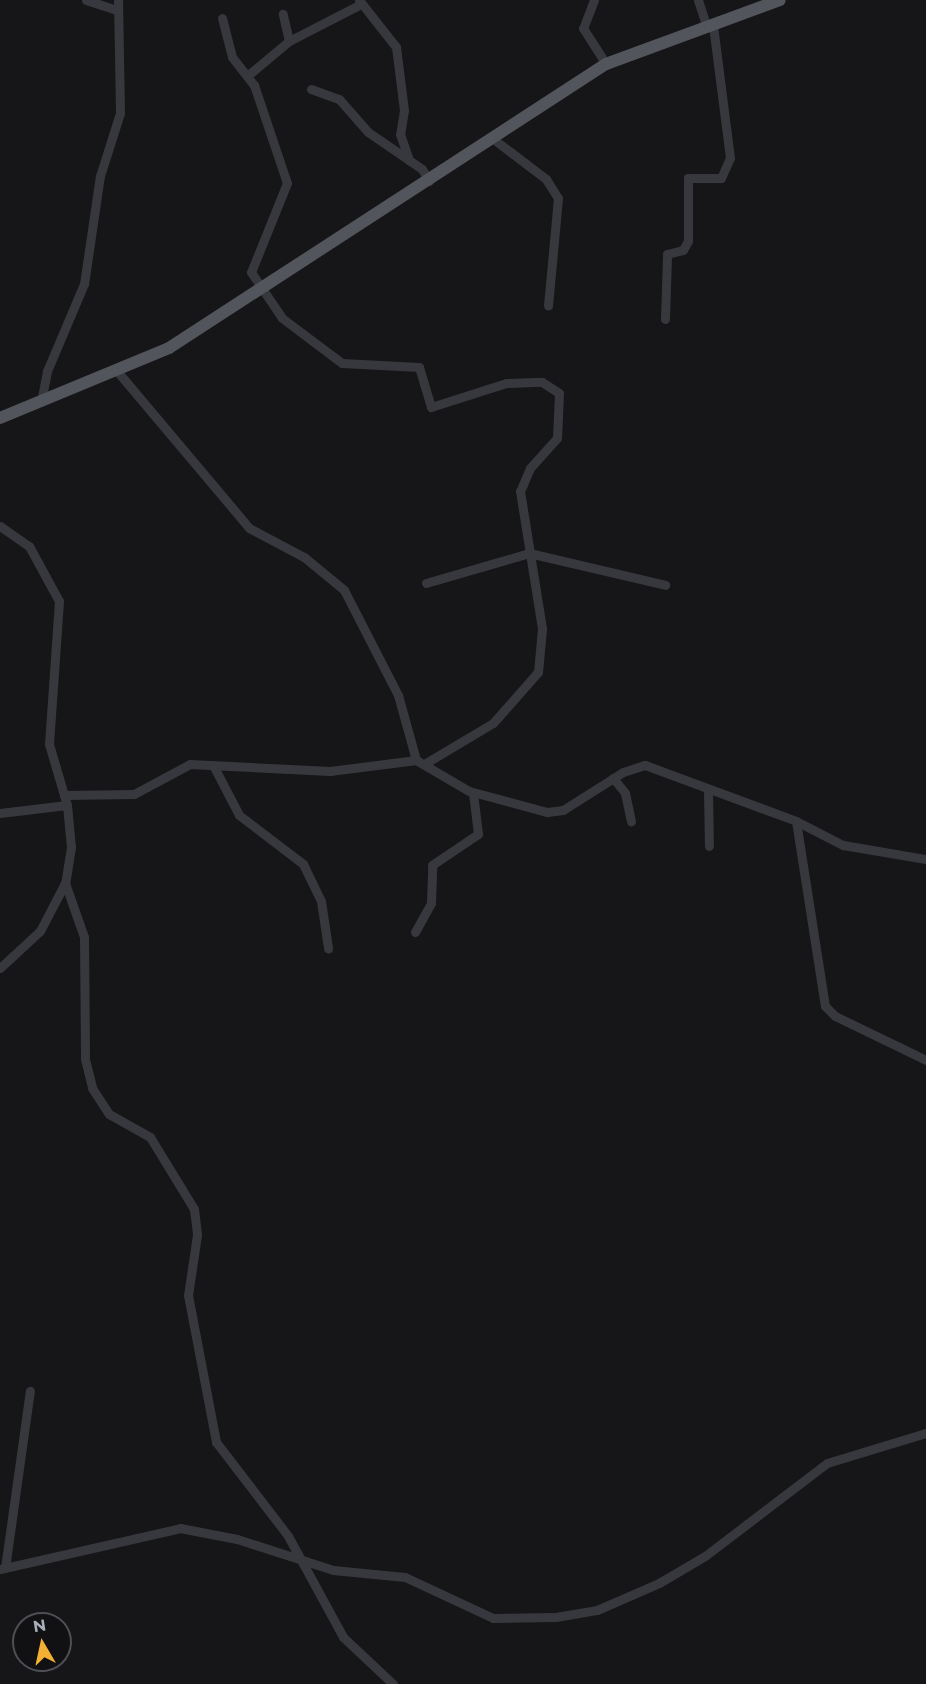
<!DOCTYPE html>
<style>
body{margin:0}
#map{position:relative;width:926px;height:1684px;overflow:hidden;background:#161618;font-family:Montserrat,sans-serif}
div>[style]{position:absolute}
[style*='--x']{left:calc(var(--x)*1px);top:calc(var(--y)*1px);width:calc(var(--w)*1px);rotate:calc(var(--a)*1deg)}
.minor>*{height:9px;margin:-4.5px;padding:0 4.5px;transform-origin:4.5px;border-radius:4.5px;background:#37383d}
.major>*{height:12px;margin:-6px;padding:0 6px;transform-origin:6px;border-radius:6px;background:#53555c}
span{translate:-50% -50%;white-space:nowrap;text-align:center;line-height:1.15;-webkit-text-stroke:5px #111113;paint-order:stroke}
.north{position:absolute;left:12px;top:1612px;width:60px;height:60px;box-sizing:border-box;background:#111113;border:2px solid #4d4f55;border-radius:50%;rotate:351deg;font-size:16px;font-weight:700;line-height:24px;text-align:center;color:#a8adb8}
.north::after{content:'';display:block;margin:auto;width:21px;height:27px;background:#f2b134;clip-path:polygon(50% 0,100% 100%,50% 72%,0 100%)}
</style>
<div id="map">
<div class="minor">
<div style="--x:86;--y:0;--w:33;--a:18"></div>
<div style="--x:359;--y:0;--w:60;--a:51.8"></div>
<div style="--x:396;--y:47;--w:64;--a:82.8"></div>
<div style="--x:404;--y:110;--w:24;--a:99"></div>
<div style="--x:400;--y:134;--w:28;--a:71"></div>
<div style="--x:594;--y:0;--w:30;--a:111"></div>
<div style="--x:583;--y:28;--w:43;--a:57.4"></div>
<div style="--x:698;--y:0;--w:29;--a:72"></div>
<div style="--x:222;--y:18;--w:40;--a:75.6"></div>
<div style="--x:232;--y:57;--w:36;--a:52"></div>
<div style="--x:254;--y:85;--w:103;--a:71.4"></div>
<div style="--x:287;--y:183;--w:96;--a:112"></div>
<div style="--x:251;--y:272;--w:55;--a:56"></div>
<div style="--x:282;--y:318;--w:75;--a:36.9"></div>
<div style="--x:342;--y:363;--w:77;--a:3"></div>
<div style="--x:419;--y:367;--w:42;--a:73.3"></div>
<div style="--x:431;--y:407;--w:79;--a:-17.7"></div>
<div style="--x:506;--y:383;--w:36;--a:-2"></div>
<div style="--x:542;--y:382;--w:20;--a:33"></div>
<div style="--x:559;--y:393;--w:45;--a:92.5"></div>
<div style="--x:557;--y:438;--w:40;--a:132"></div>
<div style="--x:530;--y:468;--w:25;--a:113"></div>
<div style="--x:520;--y:491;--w:140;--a:80.9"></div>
<div style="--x:542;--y:629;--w:43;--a:95.3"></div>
<div style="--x:538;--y:672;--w:68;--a:131.4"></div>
<div style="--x:493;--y:723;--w:78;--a:149.2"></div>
<div style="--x:289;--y:41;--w:81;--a:-27.2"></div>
<div style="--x:247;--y:76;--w:55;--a:-39.8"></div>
<div style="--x:289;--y:41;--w:28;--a:-103"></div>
<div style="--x:311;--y:89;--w:30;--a:20"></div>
<div style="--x:339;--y:99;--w:44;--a:48.7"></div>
<div style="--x:368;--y:132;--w:65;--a:34.4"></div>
<div style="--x:422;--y:169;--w:14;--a:60"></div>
<div style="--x:492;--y:138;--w:68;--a:37.2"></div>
<div style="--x:546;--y:179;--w:22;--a:58"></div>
<div style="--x:558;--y:198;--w:108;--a:95.3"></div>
<div style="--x:665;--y:319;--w:65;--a:-88.2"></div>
<div style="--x:667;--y:254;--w:16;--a:-14"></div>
<div style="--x:683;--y:250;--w:10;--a:-61"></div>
<div style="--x:688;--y:241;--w:63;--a:-90"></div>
<div style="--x:688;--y:178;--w:33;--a:0"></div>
<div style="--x:721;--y:178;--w:22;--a:-66"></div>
<div style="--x:730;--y:158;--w:133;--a:-97.3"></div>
<div style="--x:117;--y:371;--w:205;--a:49.9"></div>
<div style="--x:249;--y:528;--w:62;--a:27.8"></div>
<div style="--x:304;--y:557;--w:52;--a:39.5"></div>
<div style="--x:344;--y:590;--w:118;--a:62.8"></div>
<div style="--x:398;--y:695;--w:67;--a:74.5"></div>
<div style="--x:41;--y:402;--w:32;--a:-79"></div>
<div style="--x:47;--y:371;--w:95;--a:-67"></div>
<div style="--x:84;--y:284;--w:109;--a:-81.6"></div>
<div style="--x:100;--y:176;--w:66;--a:-72.4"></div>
<div style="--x:120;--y:113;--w:113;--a:-91"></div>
<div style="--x:0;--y:526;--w:35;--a:35"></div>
<div style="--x:29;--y:546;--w:63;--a:61.4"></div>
<div style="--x:59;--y:601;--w:143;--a:94"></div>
<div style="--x:49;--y:744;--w:64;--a:73.6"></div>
<div style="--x:67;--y:805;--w:42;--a:84.6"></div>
<div style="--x:71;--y:847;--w:36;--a:99"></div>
<div style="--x:65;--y:883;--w:57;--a:70.6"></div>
<div style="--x:84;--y:937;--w:122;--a:89.5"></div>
<div style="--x:85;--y:1059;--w:30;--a:76"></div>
<div style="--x:92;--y:1088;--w:31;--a:57"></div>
<div style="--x:109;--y:1114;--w:47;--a:29.3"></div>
<div style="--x:150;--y:1137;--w:84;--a:58.6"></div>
<div style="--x:194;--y:1209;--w:26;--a:83"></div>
<div style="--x:197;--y:1235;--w:61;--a:98.5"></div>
<div style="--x:188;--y:1295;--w:150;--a:79.2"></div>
<div style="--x:216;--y:1442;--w:118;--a:52.5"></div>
<div style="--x:288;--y:1536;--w:115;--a:61.4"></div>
<div style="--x:343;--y:1637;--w:69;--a:43.2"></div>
<div style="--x:426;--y:583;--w:107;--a:-16.2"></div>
<div style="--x:529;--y:553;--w:140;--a:13.2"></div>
<div style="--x:213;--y:765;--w:56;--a:62.5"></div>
<div style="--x:239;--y:815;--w:81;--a:37.4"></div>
<div style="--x:303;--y:864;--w:41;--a:64.1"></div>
<div style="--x:321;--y:901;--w:48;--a:81.5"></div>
<div style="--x:613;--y:778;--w:19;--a:51"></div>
<div style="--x:625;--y:793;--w:29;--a:78"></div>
<div style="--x:708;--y:791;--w:55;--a:89"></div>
<div style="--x:64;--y:795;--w:70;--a:-0.8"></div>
<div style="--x:134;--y:794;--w:64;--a:-28.2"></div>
<div style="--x:190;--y:764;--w:140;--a:2.9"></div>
<div style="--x:330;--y:771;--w:87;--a:-7.3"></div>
<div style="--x:416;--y:760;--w:61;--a:30.3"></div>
<div style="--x:469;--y:791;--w:81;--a:15.1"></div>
<div style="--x:547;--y:812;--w:16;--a:-7"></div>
<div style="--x:563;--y:810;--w:71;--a:-32.3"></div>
<div style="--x:623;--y:772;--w:23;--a:-18"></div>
<div style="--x:645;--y:765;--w:161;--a:20.3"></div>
<div style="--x:796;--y:821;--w:53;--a:27.1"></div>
<div style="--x:843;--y:845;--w:84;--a:9.6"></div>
<div style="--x:0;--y:813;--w:67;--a:-6.8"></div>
<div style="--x:796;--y:821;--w:187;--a:81.1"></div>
<div style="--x:825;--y:1006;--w:14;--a:45"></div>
<div style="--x:835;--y:1016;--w:101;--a:25.8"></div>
<div style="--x:415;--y:932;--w:33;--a:-61"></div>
<div style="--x:431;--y:903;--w:38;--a:-88"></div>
<div style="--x:432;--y:865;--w:55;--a:-34"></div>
<div style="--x:478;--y:834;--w:41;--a:-97"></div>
<div style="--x:0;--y:968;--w:54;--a:-42.8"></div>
<div style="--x:40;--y:931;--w:54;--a:-62.5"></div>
<div style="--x:5;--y:1568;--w:179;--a:-82"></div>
<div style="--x:0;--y:1569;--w:185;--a:-12.8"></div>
<div style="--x:180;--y:1528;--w:58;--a:10.9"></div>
<div style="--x:237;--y:1539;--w:101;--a:17.9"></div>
<div style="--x:333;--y:1570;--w:72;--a:5.6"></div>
<div style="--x:405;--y:1577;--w:97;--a:25"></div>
<div style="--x:493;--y:1618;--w:63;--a:-0.9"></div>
<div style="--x:556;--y:1617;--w:42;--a:-9.7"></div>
<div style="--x:597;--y:1610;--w:68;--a:-23.5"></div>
<div style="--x:659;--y:1583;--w:53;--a:-30.4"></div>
<div style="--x:705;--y:1556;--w:153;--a:-37.3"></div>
<div style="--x:827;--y:1463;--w:103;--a:-16.9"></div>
</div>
<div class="major">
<div style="--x:0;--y:418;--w:183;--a:-22.5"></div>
<div style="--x:169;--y:348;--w:521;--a:-33.02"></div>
<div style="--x:606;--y:64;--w:185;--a:-20.2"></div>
</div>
<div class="north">N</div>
</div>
